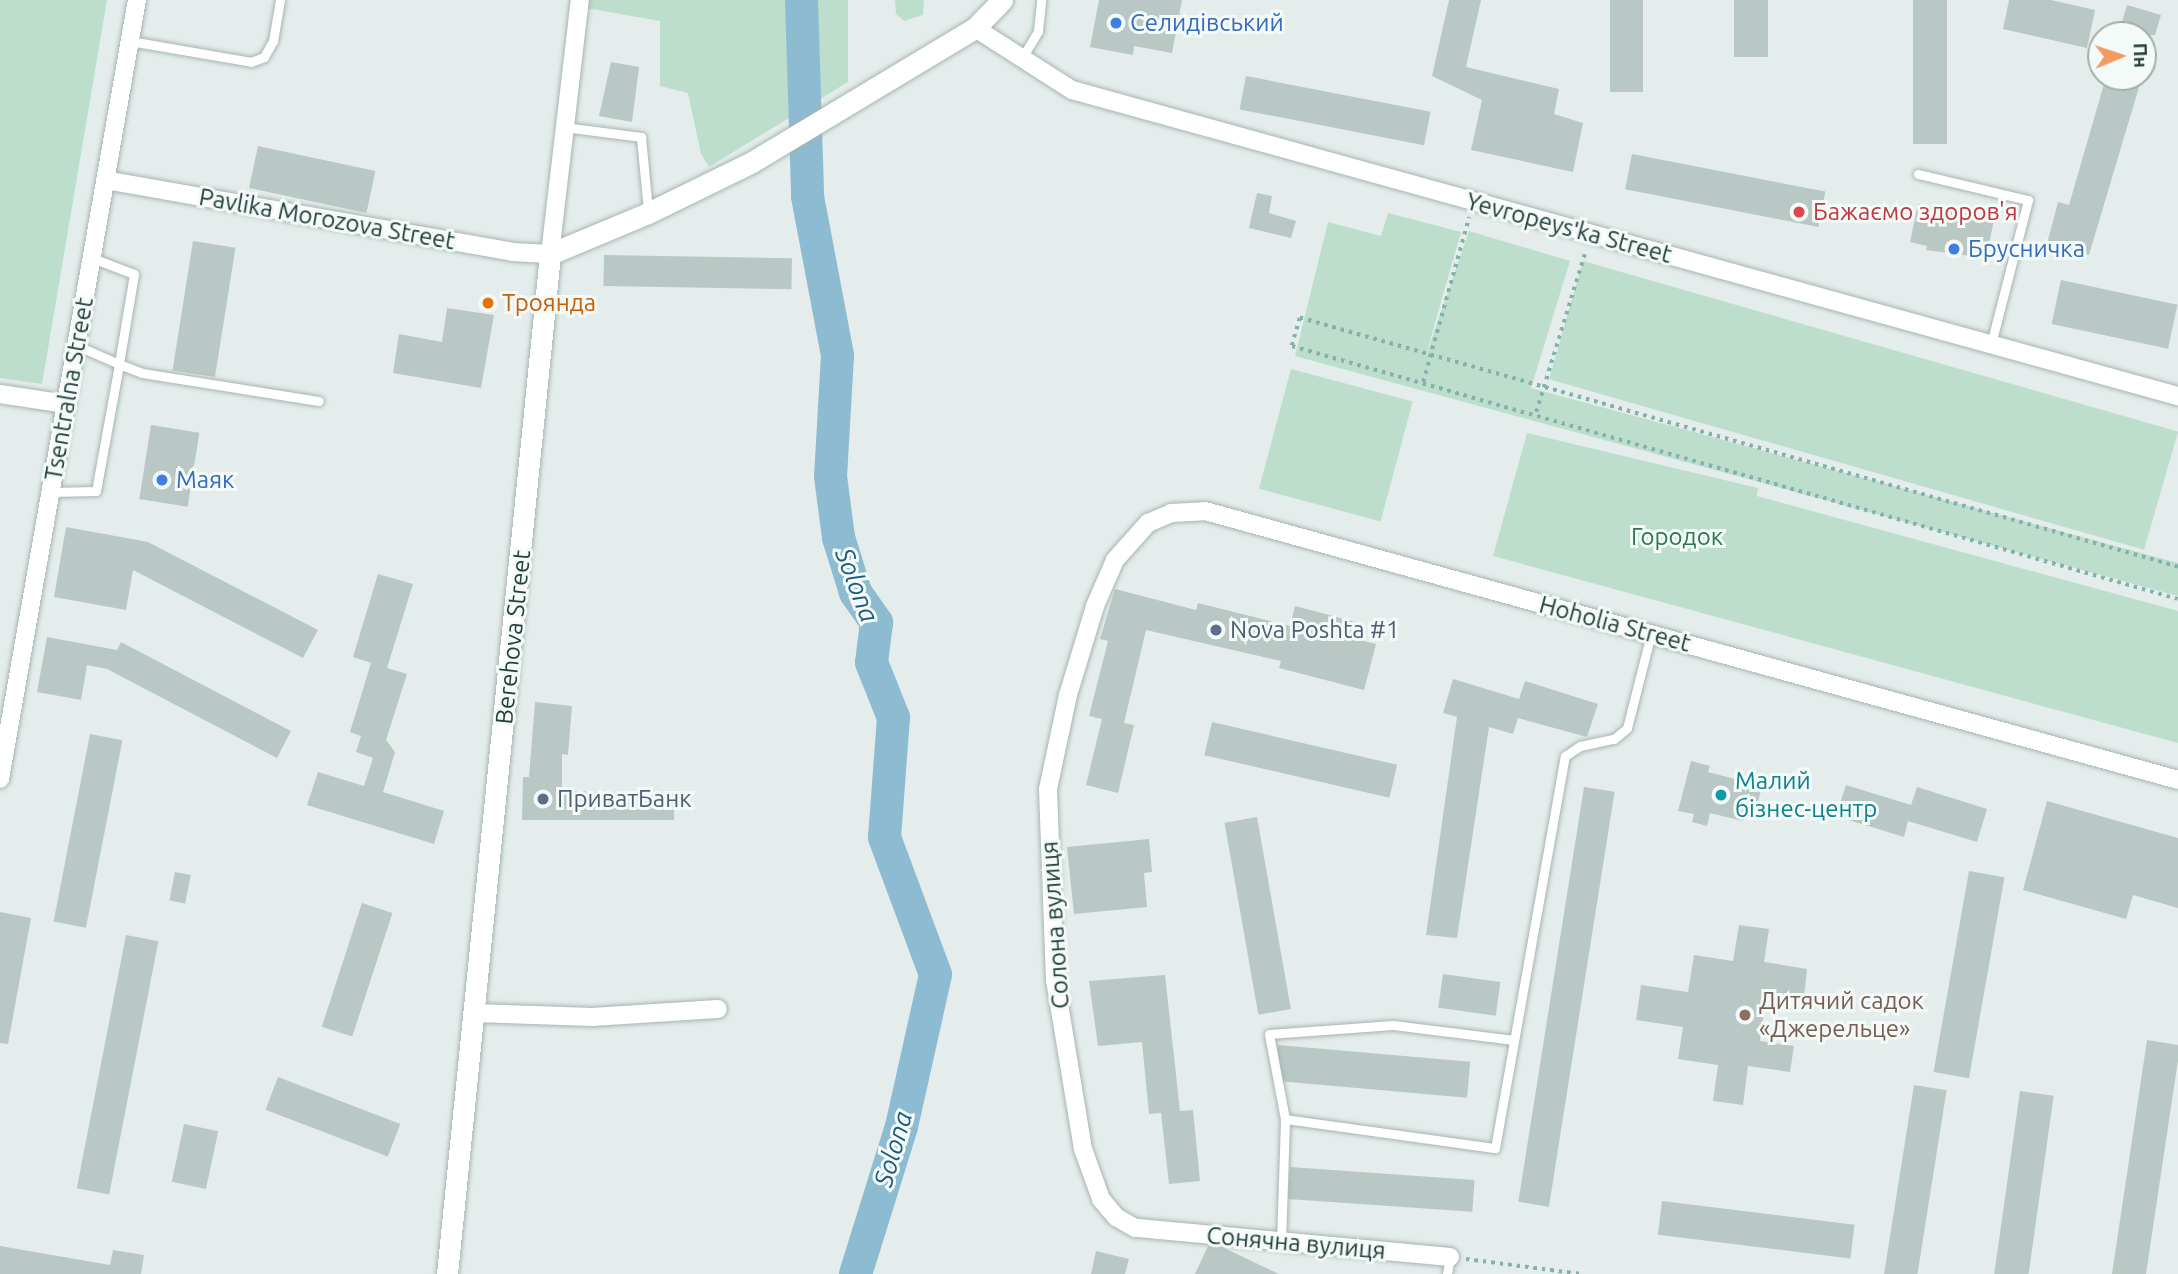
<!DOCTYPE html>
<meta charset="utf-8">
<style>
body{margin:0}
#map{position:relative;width:2178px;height:1274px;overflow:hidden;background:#e4edeb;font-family:Ubuntu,sans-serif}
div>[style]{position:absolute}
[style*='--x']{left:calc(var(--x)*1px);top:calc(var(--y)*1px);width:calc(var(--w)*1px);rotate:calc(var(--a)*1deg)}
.green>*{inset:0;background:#bddecc;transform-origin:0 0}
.river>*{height:33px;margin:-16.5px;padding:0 16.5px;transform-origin:16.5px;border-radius:16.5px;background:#8cbbd2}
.building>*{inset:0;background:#b9c8c4;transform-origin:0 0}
.path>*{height:3.5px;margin-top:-1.75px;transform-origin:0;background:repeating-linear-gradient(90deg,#84b1ab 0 3.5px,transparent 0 8.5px)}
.roads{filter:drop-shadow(0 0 2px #a6b5b3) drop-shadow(0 0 2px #a6b5b3)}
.lane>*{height:9px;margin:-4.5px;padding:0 4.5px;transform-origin:4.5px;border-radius:4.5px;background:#fff}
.street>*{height:18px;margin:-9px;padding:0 9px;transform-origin:9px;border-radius:9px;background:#fff}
.secondary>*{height:21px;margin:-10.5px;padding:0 10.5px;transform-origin:10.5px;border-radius:10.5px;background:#fff}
.dots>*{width:19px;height:19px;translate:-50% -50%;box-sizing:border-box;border:4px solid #f4faf8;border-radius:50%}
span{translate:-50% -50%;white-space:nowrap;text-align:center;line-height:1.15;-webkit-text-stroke:6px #f4faf8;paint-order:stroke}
.shop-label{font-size:24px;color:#366cbe}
.left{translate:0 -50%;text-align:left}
.health-label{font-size:24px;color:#be3a42}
.street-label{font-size:24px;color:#233f3c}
.food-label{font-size:24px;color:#c56008}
.park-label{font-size:24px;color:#2d7656}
.service-label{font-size:24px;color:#4e5e75}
.culture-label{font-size:24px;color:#0d838f}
.education-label{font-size:24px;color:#785e54}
.water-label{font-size:26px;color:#1d5b7b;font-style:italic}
.north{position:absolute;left:2087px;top:21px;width:70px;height:70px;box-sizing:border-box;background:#f4faf8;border:2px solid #a0afad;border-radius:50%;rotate:88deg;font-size:19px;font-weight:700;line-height:28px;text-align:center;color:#233f3c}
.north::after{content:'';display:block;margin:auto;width:24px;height:32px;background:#f19c5e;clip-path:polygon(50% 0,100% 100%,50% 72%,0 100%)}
</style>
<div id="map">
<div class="green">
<div style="clip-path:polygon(0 0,107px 0,42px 384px,0 378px)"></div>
<div style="clip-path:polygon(587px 0,848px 0,848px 82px,709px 167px,701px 154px,688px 93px,660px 86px,660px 21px,586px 8px)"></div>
<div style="clip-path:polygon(895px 0,924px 0,923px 15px,904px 21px,896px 14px)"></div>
<div style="clip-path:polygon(1388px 213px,1461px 232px,1425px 358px,1469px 231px,1570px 261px,1531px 388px,2178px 563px,2178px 596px,1295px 356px,1328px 222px,1381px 236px)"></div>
<div style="left:1583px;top:261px;width:619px;height:123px;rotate:16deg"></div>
<div style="left:1291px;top:369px;width:126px;height:124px;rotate:15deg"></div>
<div style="clip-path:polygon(1527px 433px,1758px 488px,1757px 496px,2178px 611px,2178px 743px,1493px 556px)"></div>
</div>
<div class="river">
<div style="--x:801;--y:0;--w:196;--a:88.2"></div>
<div style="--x:807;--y:196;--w:162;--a:79.3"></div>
<div style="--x:837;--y:355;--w:121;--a:93.3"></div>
<div style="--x:830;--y:476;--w:62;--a:82.5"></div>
<div style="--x:838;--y:537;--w:58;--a:72.8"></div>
<div style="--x:855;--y:592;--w:37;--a:55"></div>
<div style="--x:876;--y:622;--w:40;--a:97.1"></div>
<div style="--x:871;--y:662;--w:59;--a:68.2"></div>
<div style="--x:893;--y:717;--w:120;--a:94.3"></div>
<div style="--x:884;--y:837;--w:146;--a:69.6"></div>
<div style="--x:935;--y:974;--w:156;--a:102.6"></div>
<div style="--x:901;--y:1126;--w:155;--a:107.3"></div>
</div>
<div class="building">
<div style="clip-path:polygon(1099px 0,1182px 0,1172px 53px,1134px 46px,1133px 55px,1090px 47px)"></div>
<div style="clip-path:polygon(1449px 0,1481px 0,1466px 67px,1559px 89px,1554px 114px,1583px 123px,1573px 172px,1471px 150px,1482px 100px,1432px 76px)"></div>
<div style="left:1610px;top:0;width:33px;height:92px"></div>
<div style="left:1734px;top:0;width:34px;height:57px"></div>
<div style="left:1913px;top:0;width:34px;height:144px"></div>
<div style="clip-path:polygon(2009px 0,2051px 0,2095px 10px,2087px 48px,2003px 29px)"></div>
<div style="clip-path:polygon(2127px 5px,2161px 15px,2155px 35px,2118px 35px)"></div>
<div style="clip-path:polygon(611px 62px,639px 67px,632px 122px,599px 116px)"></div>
<div style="left:1246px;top:76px;width:188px;height:34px;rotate:11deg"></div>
<div style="clip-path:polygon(2106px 77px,2142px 77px,2089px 255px,2047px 244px,2058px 202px,2069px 205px)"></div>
<div style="left:258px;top:146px;width:120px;height:43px;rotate:12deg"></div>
<div style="left:1632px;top:154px;width:197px;height:36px;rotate:11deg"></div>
<div style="clip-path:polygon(1257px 193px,1272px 196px,1269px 213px,1296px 221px,1291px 238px,1249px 228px)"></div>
<div style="clip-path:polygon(1918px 204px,1994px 220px,1986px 258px,1926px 250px,1927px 246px,1910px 242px)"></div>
<div style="left:193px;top:241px;width:43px;height:131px;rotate:9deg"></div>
<div style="left:604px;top:255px;width:188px;height:31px;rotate:1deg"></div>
<div style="left:2061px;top:280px;width:119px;height:45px;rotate:12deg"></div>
<div style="clip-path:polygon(447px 308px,494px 315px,481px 388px,393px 373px,399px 334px,442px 342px)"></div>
<div style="left:151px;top:425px;width:49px;height:75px;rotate:9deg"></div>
<div style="clip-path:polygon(66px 527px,148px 542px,318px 630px,303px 658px,133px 570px,126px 610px,54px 597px)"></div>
<div style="clip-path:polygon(378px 574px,413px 584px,387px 668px,407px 674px,386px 740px,395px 752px,383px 792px,444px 811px,434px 844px,307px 805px,318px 772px,364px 786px,373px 758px,356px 752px,361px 736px,350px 732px,371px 663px,353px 657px)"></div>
<div style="clip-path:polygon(1115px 589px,1196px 610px,1198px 603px,1290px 626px,1295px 606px,1359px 623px,1355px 639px,1376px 644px,1364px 690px,1279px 668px,1281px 661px,1146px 630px,1124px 723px,1134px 725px,1118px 793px,1086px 785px,1102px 719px,1089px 716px,1108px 641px,1100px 639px)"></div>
<div style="clip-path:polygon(47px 637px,117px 650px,121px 642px,291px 731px,277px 758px,107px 669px,87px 665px,81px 700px,37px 692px)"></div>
<div style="clip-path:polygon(1453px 679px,1519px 699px,1525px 681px,1598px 704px,1587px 737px,1518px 718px,1513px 734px,1489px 727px,1457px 938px,1426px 935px,1457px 717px,1443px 713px)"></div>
<div style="clip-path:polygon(535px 702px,572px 706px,568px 755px,562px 754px,562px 791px,674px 793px,674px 820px,522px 820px,523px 777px,529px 777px)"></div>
<div style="left:1212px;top:722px;width:190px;height:34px;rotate:13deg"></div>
<div style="left:90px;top:734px;width:33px;height:191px;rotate:11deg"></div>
<div style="clip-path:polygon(1691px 761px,1710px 766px,1708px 772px,1762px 786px,1757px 806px,1748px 804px,1743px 821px,1710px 813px,1707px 826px,1692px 822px,1694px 814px,1678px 811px)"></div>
<div style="clip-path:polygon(1846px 785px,1911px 805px,1917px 787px,1987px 809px,1977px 842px,1908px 821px,1904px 837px,1836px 816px)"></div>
<div style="left:1584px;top:787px;width:31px;height:420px;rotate:9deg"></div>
<div style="clip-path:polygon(2047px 801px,2178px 838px,2178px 908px,2133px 895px,2126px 919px,2023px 890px)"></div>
<div style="left:1257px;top:817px;width:195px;height:33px;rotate:80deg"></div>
<div style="clip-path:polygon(1149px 839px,1152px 872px,1144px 873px,1147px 907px,1074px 914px,1067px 847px)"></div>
<div style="left:1969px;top:871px;width:36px;height:204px;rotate:10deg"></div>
<div style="left:175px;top:872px;width:16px;height:29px;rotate:11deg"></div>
<div style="left:362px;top:903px;width:32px;height:130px;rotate:18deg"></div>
<div style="clip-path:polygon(0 912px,31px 918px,8px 1044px,0 1043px)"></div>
<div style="clip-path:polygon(1739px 925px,1769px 929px,1764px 962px,1807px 969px,1804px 997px,1767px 992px,1760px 1041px,1794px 1046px,1790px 1072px,1748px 1066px,1743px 1105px,1713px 1101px,1718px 1065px,1678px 1059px,1683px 1027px,1636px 1020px,1641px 985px,1688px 992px,1694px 955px,1733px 961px)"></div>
<div style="left:126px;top:935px;width:33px;height:258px;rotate:11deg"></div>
<div style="left:1443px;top:974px;width:58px;height:34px;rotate:8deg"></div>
<div style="clip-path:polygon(1165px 975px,1180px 1111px,1193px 1110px,1200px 1181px,1169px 1184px,1161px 1113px,1149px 1114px,1142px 1042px,1098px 1046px,1089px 981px)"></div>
<div style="clip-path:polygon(2147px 1040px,2178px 1045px,2178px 1060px,2146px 1274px,2112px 1274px)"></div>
<div style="left:1278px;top:1045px;width:193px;height:36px;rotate:5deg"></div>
<div style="left:278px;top:1077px;width:131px;height:35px;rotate:21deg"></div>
<div style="left:1914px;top:1085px;width:33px;height:192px;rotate:9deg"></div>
<div style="left:2020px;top:1091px;width:34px;height:185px;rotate:8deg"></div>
<div style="left:184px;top:1124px;width:35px;height:59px;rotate:12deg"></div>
<div style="left:1290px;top:1167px;width:185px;height:32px;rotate:4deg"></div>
<div style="left:1662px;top:1201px;width:194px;height:34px;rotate:7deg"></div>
<div style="clip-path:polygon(0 1246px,110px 1265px,113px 1250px,144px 1255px,141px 1274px,0 1274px)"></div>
<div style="clip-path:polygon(1208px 1246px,1222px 1247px,1279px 1274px,1195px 1274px)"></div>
<div style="clip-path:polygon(1096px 1251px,1129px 1259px,1125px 1274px,1091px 1274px)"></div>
</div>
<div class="path">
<div style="--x:1423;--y:382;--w:171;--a:-74.4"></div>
<div style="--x:1536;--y:412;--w:170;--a:-72.9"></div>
<div style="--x:2178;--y:567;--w:913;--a:-164.17"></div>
<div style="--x:1300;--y:318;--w:29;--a:106"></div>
<div style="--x:1292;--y:346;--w:921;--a:15.94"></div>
<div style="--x:1466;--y:1259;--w:117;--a:7.4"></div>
</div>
<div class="roads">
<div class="lane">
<div style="--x:130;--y:41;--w:123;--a:9.8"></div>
<div style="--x:251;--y:62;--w:14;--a:-21"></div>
<div style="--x:264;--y:57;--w:18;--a:-61"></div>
<div style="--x:273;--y:41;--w:42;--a:-80.3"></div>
<div style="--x:1022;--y:58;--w:31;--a:-59"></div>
<div style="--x:1038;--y:31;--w:31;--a:-84"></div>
<div style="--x:564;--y:127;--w:78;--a:7.4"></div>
<div style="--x:641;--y:137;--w:74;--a:84.6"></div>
<div style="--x:1918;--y:174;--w:113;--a:13.3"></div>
<div style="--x:2028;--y:200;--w:149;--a:104.4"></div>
<div style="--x:92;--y:258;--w:45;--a:20.9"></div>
<div style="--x:134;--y:274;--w:91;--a:99.5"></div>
<div style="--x:119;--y:364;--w:25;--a:21"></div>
<div style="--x:142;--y:373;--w:179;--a:9"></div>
<div style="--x:51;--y:492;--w:45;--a:-1.3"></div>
<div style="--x:96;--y:491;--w:129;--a:-79.7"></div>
<div style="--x:119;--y:364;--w:47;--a:-156.2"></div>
<div style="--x:1285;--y:1119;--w:86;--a:-100.7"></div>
<div style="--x:1269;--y:1034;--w:124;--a:-4.2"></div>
<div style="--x:1393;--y:1025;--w:122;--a:7.1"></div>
<div style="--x:1281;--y:1242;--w:123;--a:-88.1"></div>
<div style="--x:1285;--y:1119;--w:212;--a:7.9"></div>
<div style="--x:1495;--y:1148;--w:398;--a:-79.9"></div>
<div style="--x:1565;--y:756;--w:18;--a:-34"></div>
<div style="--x:1580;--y:746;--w:35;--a:-12"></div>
<div style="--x:1614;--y:739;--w:17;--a:-40"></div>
<div style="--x:1627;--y:728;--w:97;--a:-75.7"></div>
<div style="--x:1447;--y:1274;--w:17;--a:-80"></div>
</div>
<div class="street">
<div style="--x:975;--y:28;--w:115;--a:32.6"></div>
<div style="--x:1072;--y:90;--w:1148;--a:15.47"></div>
<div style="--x:105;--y:180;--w:413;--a:10"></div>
<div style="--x:512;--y:252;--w:38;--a:3"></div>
<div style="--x:550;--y:254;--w:256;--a:-83.3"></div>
<div style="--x:0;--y:394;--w:67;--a:8.6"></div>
<div style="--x:0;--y:779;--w:791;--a:-80.03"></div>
<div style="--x:475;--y:1013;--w:117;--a:2"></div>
<div style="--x:592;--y:1017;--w:126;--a:-3.6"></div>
<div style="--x:1450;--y:1257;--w:316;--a:-174.7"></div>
<div style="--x:1135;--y:1228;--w:22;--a:-150"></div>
<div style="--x:1116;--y:1217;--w:23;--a:-130"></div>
<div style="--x:1101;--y:1199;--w:53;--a:-109.8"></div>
<div style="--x:1083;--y:1149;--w:171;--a:-99.4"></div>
<div style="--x:1055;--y:980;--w:191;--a:-92.1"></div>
<div style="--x:1048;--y:789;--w:96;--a:-78"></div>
<div style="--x:1068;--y:695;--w:93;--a:-73.1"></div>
<div style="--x:1095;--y:606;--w:50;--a:-66.5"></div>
<div style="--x:1115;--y:560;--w:50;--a:-48.3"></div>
<div style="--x:1148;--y:523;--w:25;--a:-23"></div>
<div style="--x:1171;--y:513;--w:34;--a:-3"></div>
<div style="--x:1205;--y:511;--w:1009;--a:15.45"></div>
</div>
<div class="secondary">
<div style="--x:447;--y:1274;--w:1025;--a:-84.23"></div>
<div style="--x:550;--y:254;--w:106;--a:-22.7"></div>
<div style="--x:648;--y:213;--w:116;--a:-26.1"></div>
<div style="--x:752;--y:162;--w:260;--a:-31"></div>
<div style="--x:975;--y:28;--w:39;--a:-46"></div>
</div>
</div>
<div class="dots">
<div style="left:1116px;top:23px;background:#3f7fe0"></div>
<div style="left:1799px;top:212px;background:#e0444e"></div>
<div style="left:1954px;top:249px;background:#3f7fe0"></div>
<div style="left:488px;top:303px;background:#e8710a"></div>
<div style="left:162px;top:480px;background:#3f7fe0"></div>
<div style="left:1216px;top:630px;background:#5c6f8a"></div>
<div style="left:1721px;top:795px;background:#0f9aa8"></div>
<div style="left:543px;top:799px;background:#5c6f8a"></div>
<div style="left:1745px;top:1015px;background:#8d6e63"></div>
</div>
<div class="shop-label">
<span class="left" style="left:1130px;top:23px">Селидівський</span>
<span class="left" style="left:1968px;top:249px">Брусничка</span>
<span class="left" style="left:176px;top:480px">Маяк</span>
</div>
<div class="health-label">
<span class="left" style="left:1813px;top:212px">Бажаємо здоров'я</span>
</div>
<div class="street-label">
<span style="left:327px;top:219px;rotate:10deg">Pavlika Morozova Street</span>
<span style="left:1569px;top:228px;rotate:15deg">Yevropeysʹka Street</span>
<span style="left:69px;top:389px;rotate:-80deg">Tsentralna Street</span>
<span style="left:1615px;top:624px;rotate:15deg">Hoholia Street</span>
<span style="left:513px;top:637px;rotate:-84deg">Berehova Street</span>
<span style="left:1055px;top:925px;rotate:-94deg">Солона вулиця</span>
<span style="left:1296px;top:1243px;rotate:5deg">Сонячна вулиця</span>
</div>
<div class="food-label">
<span class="left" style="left:502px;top:303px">Троянда</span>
</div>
<div class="park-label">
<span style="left:1677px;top:537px">Городок</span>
</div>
<div class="service-label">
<span class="left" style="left:1230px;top:630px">Nova Poshta #1</span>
<span class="left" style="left:557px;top:799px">ПриватБанк</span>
</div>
<div class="culture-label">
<span class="left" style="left:1735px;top:795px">Малий<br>бізнес-центр</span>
</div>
<div class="education-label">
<span class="left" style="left:1759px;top:1015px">Дитячий садок<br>«Джерельце»</span>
</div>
<div class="water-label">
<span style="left:857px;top:585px;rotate:69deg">Solona</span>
<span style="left:893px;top:1149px;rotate:-74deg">Solona</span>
</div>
<div class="north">Пн</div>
</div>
